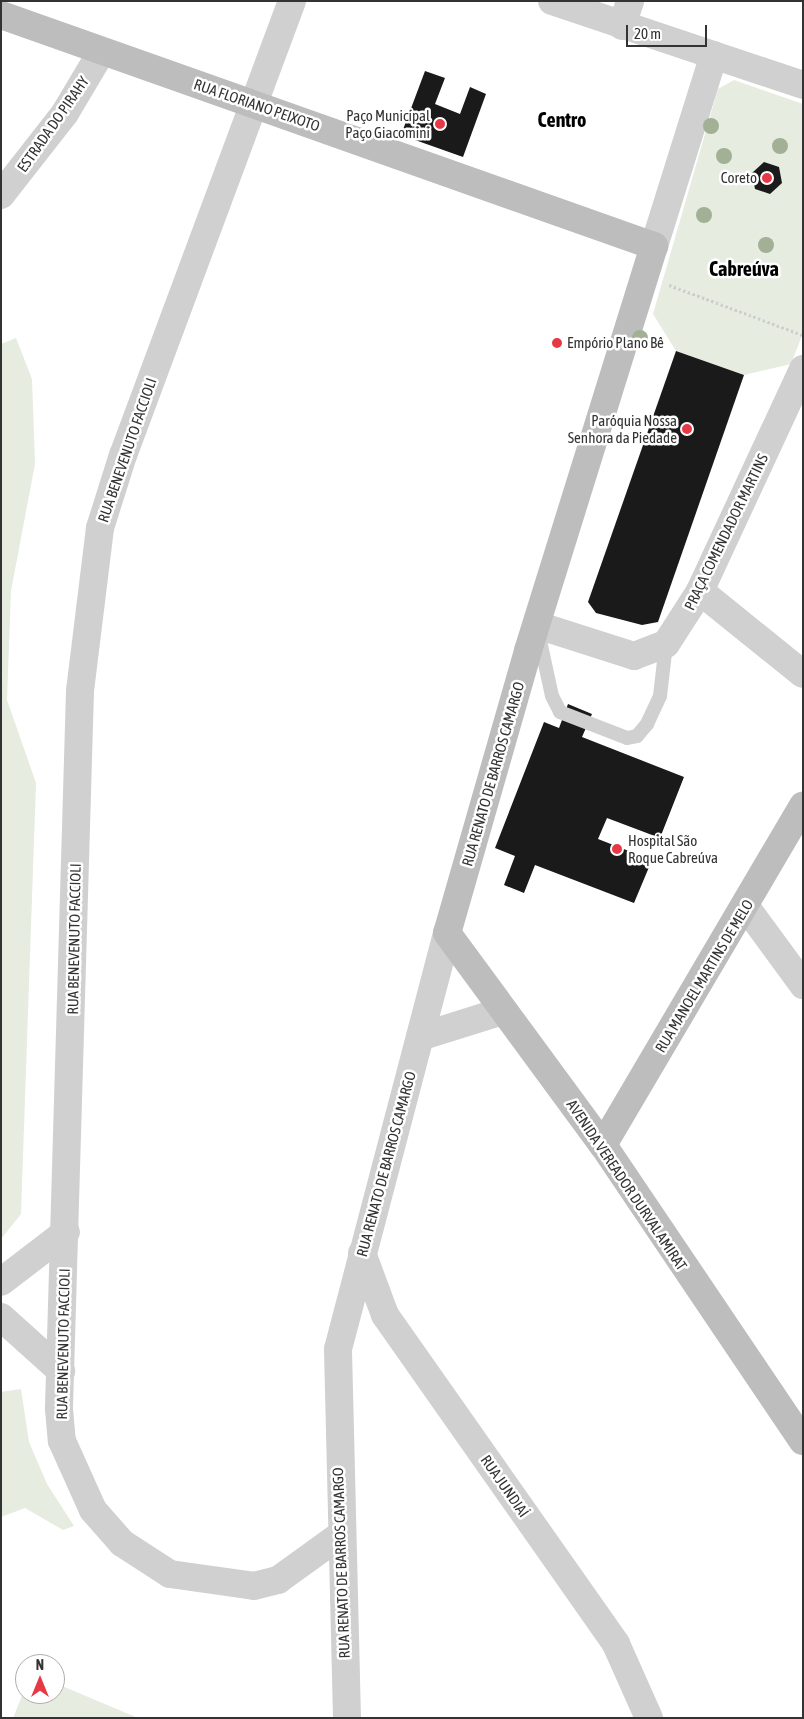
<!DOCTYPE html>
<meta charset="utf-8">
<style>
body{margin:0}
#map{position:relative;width:804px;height:1719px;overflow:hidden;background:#fff;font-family:"Asap Condensed",sans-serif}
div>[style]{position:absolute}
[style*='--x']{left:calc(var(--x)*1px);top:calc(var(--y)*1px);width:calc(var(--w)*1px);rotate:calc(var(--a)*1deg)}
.green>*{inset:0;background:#e6ecdf}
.building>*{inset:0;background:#1a1a1a}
.path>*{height:3px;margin-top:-1.5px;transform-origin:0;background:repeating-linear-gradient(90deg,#cdcdcd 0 2.5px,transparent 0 5px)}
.lane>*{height:14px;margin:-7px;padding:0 7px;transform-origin:7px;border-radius:7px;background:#d0d0d0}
.street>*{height:28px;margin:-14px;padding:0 14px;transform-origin:14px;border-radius:14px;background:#d0d0d0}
.secondary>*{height:28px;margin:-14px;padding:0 14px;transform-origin:14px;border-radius:14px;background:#bdbdbd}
.trees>*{width:16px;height:16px;margin:-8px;border-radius:50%;background:#a2b095}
.dots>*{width:14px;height:14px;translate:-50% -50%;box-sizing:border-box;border:2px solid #fff;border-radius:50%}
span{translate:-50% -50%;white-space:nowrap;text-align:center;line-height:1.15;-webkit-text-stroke:5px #fff;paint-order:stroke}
.street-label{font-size:15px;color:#333}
.poi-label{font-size:15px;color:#333}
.right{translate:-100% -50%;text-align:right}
.left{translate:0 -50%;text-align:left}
.district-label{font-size:20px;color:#000;font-weight:700}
.frame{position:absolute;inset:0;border:2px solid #333;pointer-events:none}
.north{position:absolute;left:15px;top:1654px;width:50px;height:50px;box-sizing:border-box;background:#fff;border:1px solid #adadad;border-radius:50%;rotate:0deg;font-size:14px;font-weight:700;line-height:20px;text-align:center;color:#333}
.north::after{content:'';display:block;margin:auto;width:18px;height:22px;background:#e63946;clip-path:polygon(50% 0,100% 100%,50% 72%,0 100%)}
.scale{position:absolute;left:626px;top:25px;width:81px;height:22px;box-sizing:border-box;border:2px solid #333;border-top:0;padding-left:6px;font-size:15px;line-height:18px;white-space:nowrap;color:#333;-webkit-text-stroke:4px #fff;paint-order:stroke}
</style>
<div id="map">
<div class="green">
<div style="clip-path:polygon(734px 80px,803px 104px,803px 333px,791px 364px,744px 375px,676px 351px,653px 314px,718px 89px)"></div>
<div style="clip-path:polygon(16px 338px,32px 379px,35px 464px,11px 591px,7px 700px,36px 783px,21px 1214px,1px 1239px,1px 344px)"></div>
<div style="clip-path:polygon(21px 1389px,29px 1442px,47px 1484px,74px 1526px,63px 1530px,25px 1508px,1px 1517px,1px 1392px)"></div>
<div style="clip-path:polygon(55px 1683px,138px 1718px,13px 1718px,25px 1688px,25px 1694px,55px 1694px)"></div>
</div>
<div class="building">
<div style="clip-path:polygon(425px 71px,445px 78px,435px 104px,460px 114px,470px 87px,486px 94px,463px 157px,401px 135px)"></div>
<div style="clip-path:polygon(764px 162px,779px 167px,782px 183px,770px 194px,755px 189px,752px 173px)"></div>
<div style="clip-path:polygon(676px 351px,744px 375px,658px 622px,642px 625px,596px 613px,588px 602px)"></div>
<div style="clip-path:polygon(568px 704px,592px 714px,582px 737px,684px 777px,660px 838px,607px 818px,598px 839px,652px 860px,634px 903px,535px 865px,524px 893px,504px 885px,515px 856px,495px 848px,544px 722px,559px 728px)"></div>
</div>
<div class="path">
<div style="--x:669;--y:285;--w:143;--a:20.5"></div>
</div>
<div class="lane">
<div style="--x:539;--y:636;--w:61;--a:77.8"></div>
<div style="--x:552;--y:696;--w:18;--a:63"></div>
<div style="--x:560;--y:712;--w:72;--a:21.2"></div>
<div style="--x:627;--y:738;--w:10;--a:-11"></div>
<div style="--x:637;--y:736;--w:16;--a:-50"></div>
<div style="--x:647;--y:724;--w:31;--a:-65"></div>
<div style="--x:660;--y:696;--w:52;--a:-83.4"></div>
</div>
<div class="street">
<div style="--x:292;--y:1;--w:484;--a:110.4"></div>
<div style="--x:123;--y:455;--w:77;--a:107.5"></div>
<div style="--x:100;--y:528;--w:164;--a:97"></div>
<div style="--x:80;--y:691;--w:718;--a:91.68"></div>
<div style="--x:59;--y:1409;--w:32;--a:85"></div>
<div style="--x:62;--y:1441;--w:76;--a:65.8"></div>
<div style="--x:93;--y:1510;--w:44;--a:48.7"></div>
<div style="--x:122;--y:1543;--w:57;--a:32.9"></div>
<div style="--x:170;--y:1574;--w:85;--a:8.1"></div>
<div style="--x:254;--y:1586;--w:25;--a:-14"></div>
<div style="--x:278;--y:1580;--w:75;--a:-35.8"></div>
<div style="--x:552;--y:1;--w:265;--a:18.5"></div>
<div style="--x:622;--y:26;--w:26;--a:-72"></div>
<div style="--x:1;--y:195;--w:104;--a:-52"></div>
<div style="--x:65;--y:113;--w:72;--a:-59.2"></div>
<div style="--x:654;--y:246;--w:200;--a:-72.6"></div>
<div style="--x:700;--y:591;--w:132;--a:38.9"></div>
<div style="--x:537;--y:625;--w:102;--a:17.7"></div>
<div style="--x:634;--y:656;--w:34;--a:-21"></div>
<div style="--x:666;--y:644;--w:63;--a:-57.3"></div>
<div style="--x:700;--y:591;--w:245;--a:-65.1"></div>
<div style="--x:746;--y:907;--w:97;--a:53.8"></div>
<div style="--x:420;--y:1037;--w:87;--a:-17.4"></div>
<div style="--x:362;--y:1253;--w:66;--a:69.6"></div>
<div style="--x:385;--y:1315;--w:402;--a:54.9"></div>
<div style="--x:616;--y:1644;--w:81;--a:66"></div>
<div style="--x:1;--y:1282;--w:82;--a:-37.6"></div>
<div style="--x:1;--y:1317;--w:81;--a:42"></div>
<div style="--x:347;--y:1718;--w:369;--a:-91.4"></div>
<div style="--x:338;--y:1349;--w:430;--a:-75.3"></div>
</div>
<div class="secondary">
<div style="--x:1;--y:15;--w:693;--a:19.48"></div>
<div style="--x:654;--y:246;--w:424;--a:107.3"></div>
<div style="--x:528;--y:651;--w:293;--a:106"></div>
<div style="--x:447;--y:933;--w:263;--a:53.7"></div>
<div style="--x:603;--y:1145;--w:357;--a:56"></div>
<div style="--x:603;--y:1145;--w:394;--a:-59.5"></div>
</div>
<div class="trees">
<div style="left:711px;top:126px"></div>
<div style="left:780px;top:146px"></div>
<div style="left:724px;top:156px"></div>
<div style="left:704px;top:215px"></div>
<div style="left:766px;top:245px"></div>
<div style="left:640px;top:338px"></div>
</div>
<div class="dots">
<div style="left:440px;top:124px;background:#e63946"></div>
<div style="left:767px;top:178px;background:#e63946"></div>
<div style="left:557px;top:343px;background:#e63946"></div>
<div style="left:687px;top:429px;background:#e63946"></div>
<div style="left:617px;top:849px;background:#e63946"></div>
</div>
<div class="street-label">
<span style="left:257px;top:105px;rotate:19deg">RUA FLORIANO PEIXOTO</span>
<span style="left:53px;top:124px;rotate:-55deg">ESTRADA DO PIRAHY</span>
<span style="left:127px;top:450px;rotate:-71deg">RUA BENEVENUTO FACCIOLI</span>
<span style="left:726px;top:532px;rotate:-64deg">PRAÇA COMENDADOR MARTINS</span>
<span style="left:493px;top:774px;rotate:-74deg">RUA RENATO DE BARROS CAMARGO</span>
<span style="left:74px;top:939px;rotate:-89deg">RUA BENEVENUTO FACCIOLI</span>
<span style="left:704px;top:976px;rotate:-59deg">RUA MANOEL MARTINS DE MELO</span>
<span style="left:386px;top:1164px;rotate:-75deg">RUA RENATO DE BARROS CAMARGO</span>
<span style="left:627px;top:1185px;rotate:56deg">AVENIDA VEREADOR DURVAL AMIRAT</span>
<span style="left:63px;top:1344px;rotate:-89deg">RUA BENEVENUTO FACCIOLI</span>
<span style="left:505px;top:1486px;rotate:55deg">RUA JUNDIAÍ</span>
<span style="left:341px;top:1563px;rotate:-92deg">RUA RENATO DE BARROS CAMARGO</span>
</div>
<div class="poi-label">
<span class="right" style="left:430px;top:124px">Paço Municipal<br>Paço Giacomini</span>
<span class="right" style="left:757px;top:178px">Coreto</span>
<span class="left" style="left:567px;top:343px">Empório Plano Bê</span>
<span class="right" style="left:677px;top:429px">Paróquia Nossa<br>Senhora da Piedade</span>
<span class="left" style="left:628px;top:849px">Hospital São<br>Roque Cabreúva</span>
</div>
<div class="district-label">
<span style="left:562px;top:119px">Centro</span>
<span style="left:744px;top:268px">Cabreúva</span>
</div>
<div class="frame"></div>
<div class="north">N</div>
<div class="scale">20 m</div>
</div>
